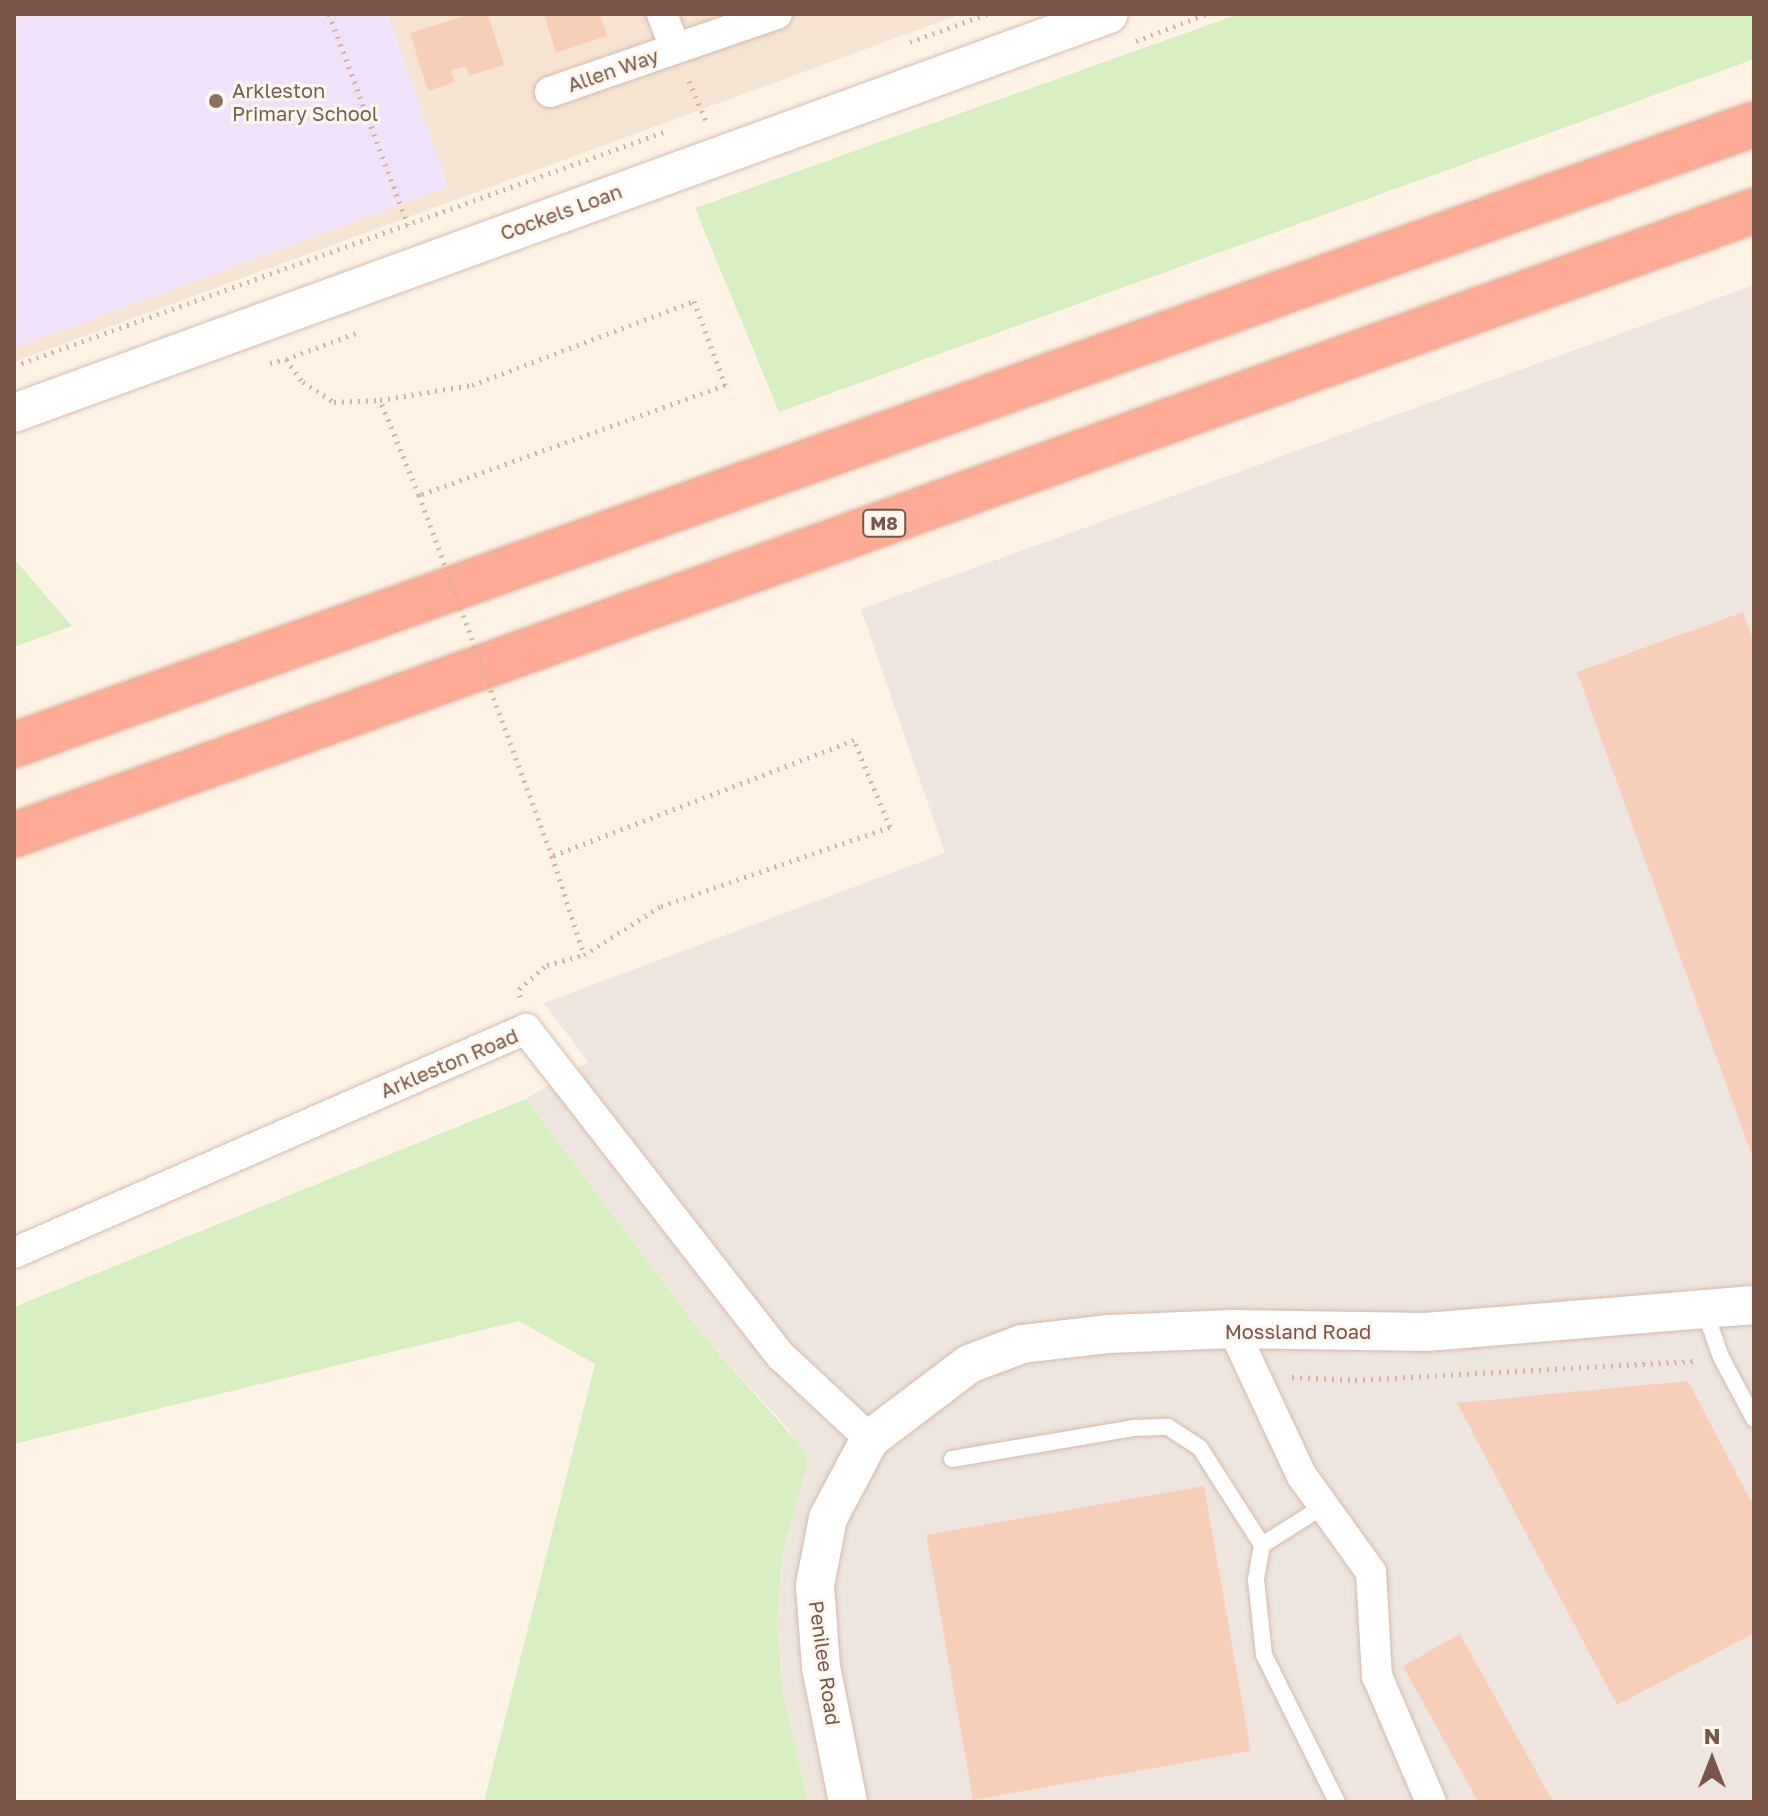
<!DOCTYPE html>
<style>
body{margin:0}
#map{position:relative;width:1768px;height:1816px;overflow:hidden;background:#fef3e5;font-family:"Golos Text",sans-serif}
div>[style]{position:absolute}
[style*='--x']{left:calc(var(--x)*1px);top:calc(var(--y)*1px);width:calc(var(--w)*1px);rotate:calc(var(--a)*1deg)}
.residential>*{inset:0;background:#f6e4d3}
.industrial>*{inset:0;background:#eee5df}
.education>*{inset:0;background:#f0e2fb}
.green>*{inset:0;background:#d7edc2}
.building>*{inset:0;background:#f6ceba;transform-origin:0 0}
.path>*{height:5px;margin-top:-2.5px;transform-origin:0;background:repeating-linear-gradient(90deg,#dbb19d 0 2px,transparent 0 8px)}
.roads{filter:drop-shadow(0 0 2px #d4bbac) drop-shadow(0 0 2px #d4bbac)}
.service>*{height:16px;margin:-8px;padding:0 8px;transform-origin:8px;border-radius:8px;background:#fff}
.minor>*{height:30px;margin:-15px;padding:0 15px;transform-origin:15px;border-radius:15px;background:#fff}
.tertiary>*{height:38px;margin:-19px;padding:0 19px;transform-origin:19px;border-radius:19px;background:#fff}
.motorway>*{height:44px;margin:-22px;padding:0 22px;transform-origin:22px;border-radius:22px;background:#fdaa97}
.path-bridge>*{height:5px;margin-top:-2.5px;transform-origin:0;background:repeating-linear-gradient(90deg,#dbb19d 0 2px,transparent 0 8px)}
.dots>*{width:22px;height:22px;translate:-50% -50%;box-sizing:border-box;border:4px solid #fff7ed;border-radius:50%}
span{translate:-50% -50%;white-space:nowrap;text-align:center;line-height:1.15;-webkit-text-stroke:6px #fff7ed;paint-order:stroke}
.shield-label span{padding:2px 6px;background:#fff7ed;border:2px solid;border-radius:6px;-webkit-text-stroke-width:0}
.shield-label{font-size:18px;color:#7a5648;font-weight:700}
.street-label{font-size:20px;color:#7a5648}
.education-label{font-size:20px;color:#785e54}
.left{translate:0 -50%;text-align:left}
.frame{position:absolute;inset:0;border:16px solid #7a5648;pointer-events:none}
.north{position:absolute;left:1672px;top:1720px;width:80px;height:80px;-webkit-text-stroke:6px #fff7ed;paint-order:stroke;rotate:0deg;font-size:22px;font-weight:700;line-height:32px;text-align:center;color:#7a5648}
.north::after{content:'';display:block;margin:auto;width:28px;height:36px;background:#7a5648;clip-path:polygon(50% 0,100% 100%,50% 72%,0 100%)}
</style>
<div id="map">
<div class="residential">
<div style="clip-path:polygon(14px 14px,961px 14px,14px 362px)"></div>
</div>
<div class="industrial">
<div style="clip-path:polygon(1754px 285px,1754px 1802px,808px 1802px,783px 1694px,777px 1625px,782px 1554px,807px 1466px,789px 1430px,701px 1333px,526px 1099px,588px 1062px,544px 1003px,945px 853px,861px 609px)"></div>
</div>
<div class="education">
<div style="clip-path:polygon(14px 14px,388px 14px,448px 187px,14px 348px)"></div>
</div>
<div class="green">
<div style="clip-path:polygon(1239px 14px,1754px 14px,1754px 59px,779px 412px,695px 208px)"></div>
<div style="clip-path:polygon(14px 559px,72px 626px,14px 647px)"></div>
<div style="clip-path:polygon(526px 1099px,701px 1333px,806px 1452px,807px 1466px,782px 1554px,777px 1625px,783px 1694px,808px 1802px,484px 1802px,595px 1364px,519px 1321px,14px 1444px,14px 1307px)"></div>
</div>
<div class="building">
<div style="clip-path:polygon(470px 14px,488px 14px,504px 65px,469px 76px,466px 66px,451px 70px,455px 82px,428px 91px,410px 33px)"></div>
<div style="clip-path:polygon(544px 14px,600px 14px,607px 36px,556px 53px)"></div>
<div style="clip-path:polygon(1743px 612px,1754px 642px,1754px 1161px,1577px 672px)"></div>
<div style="clip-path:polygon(1688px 1381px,1754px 1507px,1754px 1633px,1617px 1705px,1457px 1403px)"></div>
<div style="left:1204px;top:1486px;width:269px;height:282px;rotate:80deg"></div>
<div style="clip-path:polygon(1460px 1634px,1553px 1802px,1478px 1802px,1403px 1666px)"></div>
</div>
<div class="path">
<div style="--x:329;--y:14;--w:225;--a:69.5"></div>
<div style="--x:1136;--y:41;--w:75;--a:-21.1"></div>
<div style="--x:910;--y:42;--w:82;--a:-20"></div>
<div style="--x:689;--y:81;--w:46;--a:66.8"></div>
<div style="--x:286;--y:359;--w:78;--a:-20.3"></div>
<div style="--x:270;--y:363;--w:16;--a:-14"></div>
<div style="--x:286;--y:359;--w:29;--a:54"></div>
<div style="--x:303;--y:382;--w:37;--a:33"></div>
<div style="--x:334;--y:402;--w:46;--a:-2.5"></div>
<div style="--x:380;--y:400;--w:93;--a:-9.3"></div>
<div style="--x:472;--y:385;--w:237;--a:-20.7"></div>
<div style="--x:694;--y:301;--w:90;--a:69.7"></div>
<div style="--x:725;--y:385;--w:325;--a:160.2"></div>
<div style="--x:419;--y:495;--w:103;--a:-112.3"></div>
<div style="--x:14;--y:366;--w:691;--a:-19.8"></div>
<div style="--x:520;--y:997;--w:8;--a:-97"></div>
<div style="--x:519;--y:989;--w:37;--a:-41"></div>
<div style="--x:547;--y:965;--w:38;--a:-15"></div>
<div style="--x:584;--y:955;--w:91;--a:-32.5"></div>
<div style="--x:661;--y:906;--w:242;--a:-19"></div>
<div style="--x:890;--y:827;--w:94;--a:-112.5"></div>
<div style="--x:854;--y:740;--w:324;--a:159"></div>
<div style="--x:552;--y:856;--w:104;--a:72.1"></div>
<div style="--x:1292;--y:1377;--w:63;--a:2.7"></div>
<div style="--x:1355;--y:1380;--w:340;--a:-3.2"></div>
</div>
<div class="roads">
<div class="service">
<div style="--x:1705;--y:1312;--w:48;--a:70.4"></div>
<div style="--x:1721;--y:1357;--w:70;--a:62"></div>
<div style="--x:952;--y:1459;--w:185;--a:-9.7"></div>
<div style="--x:1134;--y:1428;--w:34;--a:-2"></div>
<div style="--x:1168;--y:1427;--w:38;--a:33"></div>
<div style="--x:1200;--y:1448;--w:115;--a:57.4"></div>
<div style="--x:1262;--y:1545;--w:35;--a:100"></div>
<div style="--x:1256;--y:1579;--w:76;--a:84"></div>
<div style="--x:1264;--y:1655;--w:164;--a:63.6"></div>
<div style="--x:1262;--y:1545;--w:73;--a:-32.2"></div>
</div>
<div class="minor">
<div style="--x:662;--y:14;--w:36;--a:69"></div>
<div style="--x:550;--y:92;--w:240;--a:-19"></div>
<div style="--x:14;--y:1253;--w:559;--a:-23.63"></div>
<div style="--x:526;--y:1029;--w:415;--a:52.1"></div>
<div style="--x:781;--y:1356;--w:122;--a:43"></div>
<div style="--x:1233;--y:1329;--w:162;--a:64.9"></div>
<div style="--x:1302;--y:1476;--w:118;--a:54.3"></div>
<div style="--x:1371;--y:1572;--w:104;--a:86.7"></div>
<div style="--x:1377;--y:1676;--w:137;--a:66.8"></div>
</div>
<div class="tertiary">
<div style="--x:14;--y:413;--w:1165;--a:-20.02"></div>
<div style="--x:848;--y:1802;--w:138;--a:-101.3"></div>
<div style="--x:821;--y:1667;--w:82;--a:-94.2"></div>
<div style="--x:815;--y:1585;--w:68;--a:-79"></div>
<div style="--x:828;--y:1518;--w:89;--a:-62"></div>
<div style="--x:870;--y:1439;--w:124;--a:-37.1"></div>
<div style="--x:969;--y:1364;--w:57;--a:-20.7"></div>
<div style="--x:1022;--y:1344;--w:88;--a:-6.6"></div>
<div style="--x:1109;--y:1334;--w:124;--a:-2.3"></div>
<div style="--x:1233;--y:1329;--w:193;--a:0.9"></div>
<div style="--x:1426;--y:1332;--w:329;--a:-4.7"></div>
</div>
<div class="motorway">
<div style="--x:14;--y:745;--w:1847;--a:-19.64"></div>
<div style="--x:14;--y:835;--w:1849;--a:-19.73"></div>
</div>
</div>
<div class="path-bridge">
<div style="--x:419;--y:495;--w:385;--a:69.8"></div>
</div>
<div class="dots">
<div style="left:216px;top:101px;background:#8d6e63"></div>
</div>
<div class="shield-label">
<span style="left:884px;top:523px">M8</span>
</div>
<div class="street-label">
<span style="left:613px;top:70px;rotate:-19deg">Allen Way</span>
<span style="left:561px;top:212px;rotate:-20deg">Cockels Loan</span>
<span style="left:449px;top:1063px;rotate:-23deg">Arkleston Road</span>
<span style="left:1298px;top:1331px">Mossland Road</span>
<span style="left:825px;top:1663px;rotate:82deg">Penilee Road</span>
</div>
<div class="education-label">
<span class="left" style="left:232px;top:102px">Arkleston<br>Primary School</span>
</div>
<div class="frame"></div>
<div class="north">N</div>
</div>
